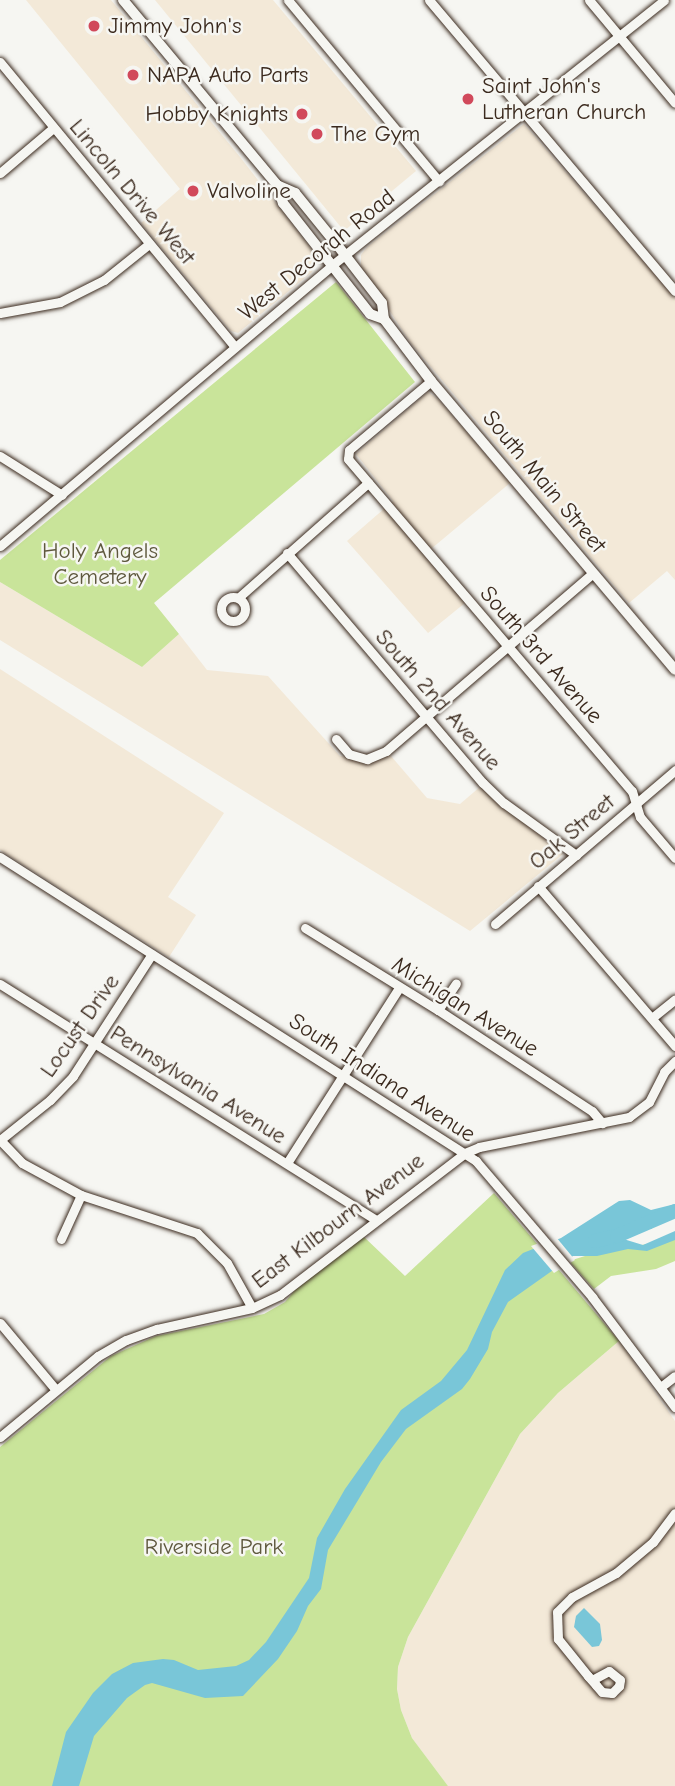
<!DOCTYPE html>
<style>
body{margin:0}
#map{position:relative;width:675px;height:1786px;overflow:hidden;background:#f6f6f2;font-family:"Comic Neue",sans-serif}
div>[style]{position:absolute}
[style*='--x']{left:calc(var(--x)*1px);top:calc(var(--y)*1px);width:calc(var(--w)*1px);rotate:calc(var(--a)*1deg)}
.built>*{inset:0;background:#f3e9d8}
.green>*{inset:0;background:#c9e49a}
.water>*{inset:0;background:#79c6d8}
.pier>*{inset:0;background:#f6f6f2}
.river>*{height:14px;margin:-7px;padding:0 7px;transform-origin:7px;border-radius:7px;background:#79c6d8}
.roads{filter:drop-shadow(0 0 2px #3b2a1e) drop-shadow(0 0 2px #3b2a1e)}
.minor>*{height:9px;margin:-4.5px;padding:0 4.5px;transform-origin:4.5px;border-radius:4.5px;background:#f6f6f2}
.minor>.ring{margin:-4.5px;padding:0;box-sizing:content-box;background:none;border:9px solid #f6f6f2;border-radius:50%}
.major>*{height:10px;margin:-5px;padding:0 5px;transform-origin:5px;border-radius:5px;background:#f6f6f2}
.dots>*{width:19px;height:19px;translate:-50% -50%;box-sizing:border-box;border:4px solid #f6f6f2;border-radius:50%}
span{translate:-50% -50%;white-space:nowrap;text-align:center;line-height:1.15;-webkit-text-stroke:5px #f6f6f2;paint-order:stroke}
.poi-label{font-size:23px;color:#3b2a1e}
.left{translate:0 -50%;text-align:left}
.right{translate:-100% -50%;text-align:right}
.street-label{font-size:23px;color:#3b2a1e}
.park-label{font-size:23px;color:#5e583d}
</style>
<div id="map">
<div class="built">
<div style="clip-path:polygon(26px 0,111px 0,240px 157px,313px 251px,317px 261px,312px 272px,238px 333px,231px 331px,141px 223px,180px 189px)"></div>
<div style="clip-path:polygon(155px 0,273px 0,416px 171px,344px 231px)"></div>
<div style="clip-path:polygon(524px 124px,675px 298px,675px 580px,667px 571px,629px 603px,410px 342px,361px 267px,361px 255px,367px 247px)"></div>
<div style="clip-path:polygon(428px 392px,439px 400px,510px 483px,425px 554px,465px 603px,428px 633px,347px 541px,393px 501px,356px 454px)"></div>
<div style="clip-path:polygon(0 582px,142px 667px,179px 634px,207px 670px,268px 676px,340px 756px,370px 760px,385px 749px,427px 798px,460px 804px,481px 786px,563px 854px,470px 931px,0 640px)"></div>
<div style="clip-path:polygon(0 669px,224px 813px,168px 897px,196px 915px,169px 957px,0 850px)"></div>
<div style="clip-path:polygon(619px 1341px,675px 1421px,675px 1786px,448px 1786px,412px 1738px,401px 1710px,397px 1689px,398px 1667px,408px 1637px,520px 1434px,558px 1393px)"></div>
</div>
<div class="green">
<div style="clip-path:polygon(336px 282px,415px 382px,154px 603px,179px 634px,142px 667px,0 582px,0 560px)"></div>
<div style="clip-path:polygon(494px 1193px,619px 1341px,558px 1393px,520px 1434px,408px 1637px,398px 1667px,397px 1689px,401px 1710px,412px 1738px,448px 1786px,0 1786px,0 1447px,111px 1356px,156px 1336px,264px 1314px,285px 1302px,295px 1290px,363px 1236px,405px 1276px)"></div>
<div style="clip-path:polygon(675px 1237px,675px 1261px,656px 1269px,611px 1276px,594px 1289px,569px 1261px,601px 1251px,668px 1241px)"></div>
</div>
<div class="water">
<div style="clip-path:polygon(630px 1200px,651px 1210px,675px 1204px,675px 1214px,662px 1219px,651px 1229px,623px 1229px,607px 1234px,643px 1245px,675px 1231px,675px 1240px,647px 1251px,628px 1249px,597px 1256px,573px 1256px,508px 1302px,492px 1332px,488px 1349px,470px 1379px,462px 1389px,406px 1429px,381px 1462px,328px 1550px,321px 1589px,308px 1606px,297px 1631px,278px 1659px,243px 1696px,205px 1698px,152px 1683px,145px 1685px,127px 1698px,94px 1736px,79px 1786px,52px 1786px,66px 1732px,93px 1693px,112px 1674px,133px 1663px,163px 1659px,174px 1660px,198px 1670px,236px 1666px,249px 1660px,266px 1642px,309px 1578px,317px 1538px,345px 1489px,401px 1410px,441px 1381px,467px 1350px,505px 1270px,523px 1253px,561px 1238px,619px 1201px)"></div>
<div style="clip-path:polygon(584px 1608px,600px 1624px,602px 1640px,599px 1646px,592px 1647px,574px 1627px,576px 1616px)"></div>
</div>
<div class="pier">
<div style="clip-path:polygon(556px 1237px,575px 1260px,554px 1273px,531px 1246px)"></div>
</div>
<div class="river">
<div style="--x:595;--y:1241;--w:23;--a:-13"></div>
<div style="--x:617;--y:1236;--w:63;--a:-23.3"></div>
</div>
<div class="roads">
<div class="minor">
<div style="--x:288;--y:0;--w:236;--a:50.2"></div>
<div style="--x:429;--y:0;--w:381;--a:49.8"></div>
<div style="--x:589;--y:0;--w:134;--a:50.1"></div>
<div style="--x:0;--y:62;--w:369;--a:50.5"></div>
<div style="--x:0;--y:173;--w:70;--a:-40.3"></div>
<div style="--x:0;--y:313;--w:61;--a:-10.4"></div>
<div style="--x:60;--y:302;--w:49;--a:-26.6"></div>
<div style="--x:104;--y:280;--w:58;--a:-38.7"></div>
<div style="--x:431;--y:381;--w:107;--a:139.9"></div>
<div style="--x:349;--y:450;--w:9;--a:96"></div>
<div style="--x:348;--y:459;--w:437;--a:49.5"></div>
<div style="--x:632;--y:791;--w:27;--a:73"></div>
<div style="--x:640;--y:817;--w:54;--a:49.5"></div>
<div style="--x:0;--y:456;--w:73;--a:32.2"></div>
<div style="--x:0;--y:546;--w:434;--a:-40.2"></div>
<div style="--x:331;--y:266;--w:426;--a:-38.6"></div>
<div style="--x:287;--y:553;--w:302;--a:49.6"></div>
<div style="--x:483;--y:783;--w:29;--a:44"></div>
<div style="--x:504;--y:803;--w:89;--a:35.8"></div>
<div class="ring" style="left:221px;top:597px;width:15px;height:15px"></div>
<div style="--x:238;--y:598;--w:174;--a:-41.5"></div>
<div style="--x:336;--y:739;--w:20;--a:49"></div>
<div style="--x:349;--y:754;--w:19;--a:16"></div>
<div style="--x:367;--y:759;--w:21;--a:-23"></div>
<div style="--x:386;--y:751;--w:273;--a:-40.7"></div>
<div style="--x:0;--y:857;--w:565;--a:32.56"></div>
<div style="--x:476;--y:1161;--w:179;--a:49.5"></div>
<div style="--x:592;--y:1297;--w:138;--a:53"></div>
<div style="--x:538;--y:886;--w:211;--a:49.4"></div>
<div style="--x:495;--y:924;--w:237;--a:-40.5"></div>
<div style="--x:305;--y:928;--w:156;--a:31.7"></div>
<div style="--x:438;--y:1010;--w:184;--a:33.3"></div>
<div style="--x:592;--y:1111;--w:16;--a:50"></div>
<div style="--x:0;--y:984;--w:444;--a:32.1"></div>
<div style="--x:438;--y:1010;--w:32;--a:-56"></div>
<div style="--x:653;--y:1017;--w:28;--a:-39"></div>
<div style="--x:0;--y:1140;--w:32;--a:46"></div>
<div style="--x:22;--y:1163;--w:67;--a:28.5"></div>
<div style="--x:81;--y:1195;--w:122;--a:18.1"></div>
<div style="--x:197;--y:1233;--w:42;--a:45"></div>
<div style="--x:227;--y:1263;--w:51;--a:60.9"></div>
<div style="--x:0;--y:1140;--w:64;--a:-38.7"></div>
<div style="--x:50;--y:1100;--w:33;--a:-46"></div>
<div style="--x:73;--y:1076;--w:145;--a:-57.1"></div>
<div style="--x:287;--y:1163;--w:208;--a:-57.4"></div>
<div style="--x:61;--y:1239;--w:48;--a:-65.6"></div>
<div style="--x:0;--y:1323;--w:87;--a:50.1"></div>
<div style="--x:662;--y:1386;--w:16;--a:-38"></div>
<div style="--x:0;--y:1437;--w:127;--a:-39.6"></div>
<div style="--x:98;--y:1356;--w:32;--a:-30"></div>
<div style="--x:126;--y:1340;--w:33;--a:-20"></div>
<div style="--x:157;--y:1329;--w:97;--a:-12.5"></div>
<div style="--x:252;--y:1308;--w:31;--a:-25"></div>
<div style="--x:280;--y:1295;--w:233;--a:-37.5"></div>
<div style="--x:465;--y:1153;--w:15;--a:-23"></div>
<div style="--x:479;--y:1147;--w:153;--a:-11.3"></div>
<div style="--x:629;--y:1117;--w:25;--a:-37"></div>
<div style="--x:649;--y:1102;--w:34;--a:-63"></div>
<div style="--x:664;--y:1072;--w:16;--a:-45"></div>
<div style="--x:592;--y:1680;--w:19;--a:-28"></div>
<div style="--x:609;--y:1671;--w:14;--a:39"></div>
<div style="--x:620;--y:1680;--w:6;--a:99"></div>
<div style="--x:619;--y:1686;--w:10;--a:135"></div>
<div style="--x:612;--y:1693;--w:10;--a:-174"></div>
<div style="--x:602;--y:1692;--w:9;--a:-131"></div>
<div style="--x:596;--y:1685;--w:12;--a:-132"></div>
<div style="--x:588;--y:1676;--w:48;--a:-129"></div>
<div style="--x:558;--y:1639;--w:27;--a:-92"></div>
<div style="--x:557;--y:1612;--w:21;--a:-45"></div>
<div style="--x:572;--y:1597;--w:50;--a:-28.6"></div>
<div style="--x:616;--y:1573;--w:48;--a:-40"></div>
<div style="--x:653;--y:1542;--w:36;--a:-53"></div>
</div>
<div class="major">
<div style="--x:123;--y:0;--w:241;--a:50.2"></div>
<div style="--x:277;--y:185;--w:19;--a:72"></div>
<div style="--x:283;--y:203;--w:141;--a:51.9"></div>
<div style="--x:370;--y:314;--w:15;--a:20"></div>
<div style="--x:384;--y:319;--w:78;--a:52.8"></div>
<div style="--x:431;--y:381;--w:378;--a:49.8"></div>
<div style="--x:277;--y:185;--w:20;--a:24"></div>
<div style="--x:295;--y:193;--w:68;--a:50.9"></div>
<div style="--x:338;--y:246;--w:72;--a:52.3"></div>
<div style="--x:382;--y:303;--w:16;--a:83"></div>
</div>
</div>
<div class="dots">
<div style="left:94px;top:26px;background:#d1495b"></div>
<div style="left:133px;top:75px;background:#d1495b"></div>
<div style="left:468px;top:99px;background:#d1495b"></div>
<div style="left:302px;top:114px;background:#d1495b"></div>
<div style="left:317px;top:134px;background:#d1495b"></div>
<div style="left:193px;top:191px;background:#d1495b"></div>
</div>
<div class="poi-label">
<span class="left" style="left:108px;top:26px">Jimmy John's</span>
<span class="left" style="left:147px;top:75px">NAPA Auto Parts</span>
<span class="left" style="left:482px;top:99px">Saint John's<br>Lutheran Church</span>
<span class="right" style="left:288px;top:114px">Hobby Knights</span>
<span class="left" style="left:331px;top:134px">The Gym</span>
<span class="left" style="left:207px;top:191px">Valvoline</span>
</div>
<div class="street-label">
<span style="left:132px;top:192px;rotate:50deg">Lincoln Drive West</span>
<span style="left:317px;top:255px;rotate:-39deg">West Decorah Road</span>
<span style="left:544px;top:482px;rotate:50deg">South Main Street</span>
<span style="left:541px;top:655px;rotate:49deg">South 3rd Avenue</span>
<span style="left:438px;top:700px;rotate:49deg">South 2nd Avenue</span>
<span style="left:572px;top:832px;rotate:-40deg">Oak Street</span>
<span style="left:465px;top:1007px;rotate:32deg">Michigan Avenue</span>
<span style="left:80px;top:1026px;rotate:-55deg">Locust Drive</span>
<span style="left:382px;top:1078px;rotate:33deg">South Indiana Avenue</span>
<span style="left:198px;top:1085px;rotate:32deg">Pennsylvania Avenue</span>
<span style="left:338px;top:1221px;rotate:-37deg">East Kilbourn Avenue</span>
</div>
<div class="park-label">
<span style="left:100px;top:564px">Holy Angels<br>Cemetery</span>
<span style="left:214px;top:1547px">Riverside Park</span>
</div>
</div>
